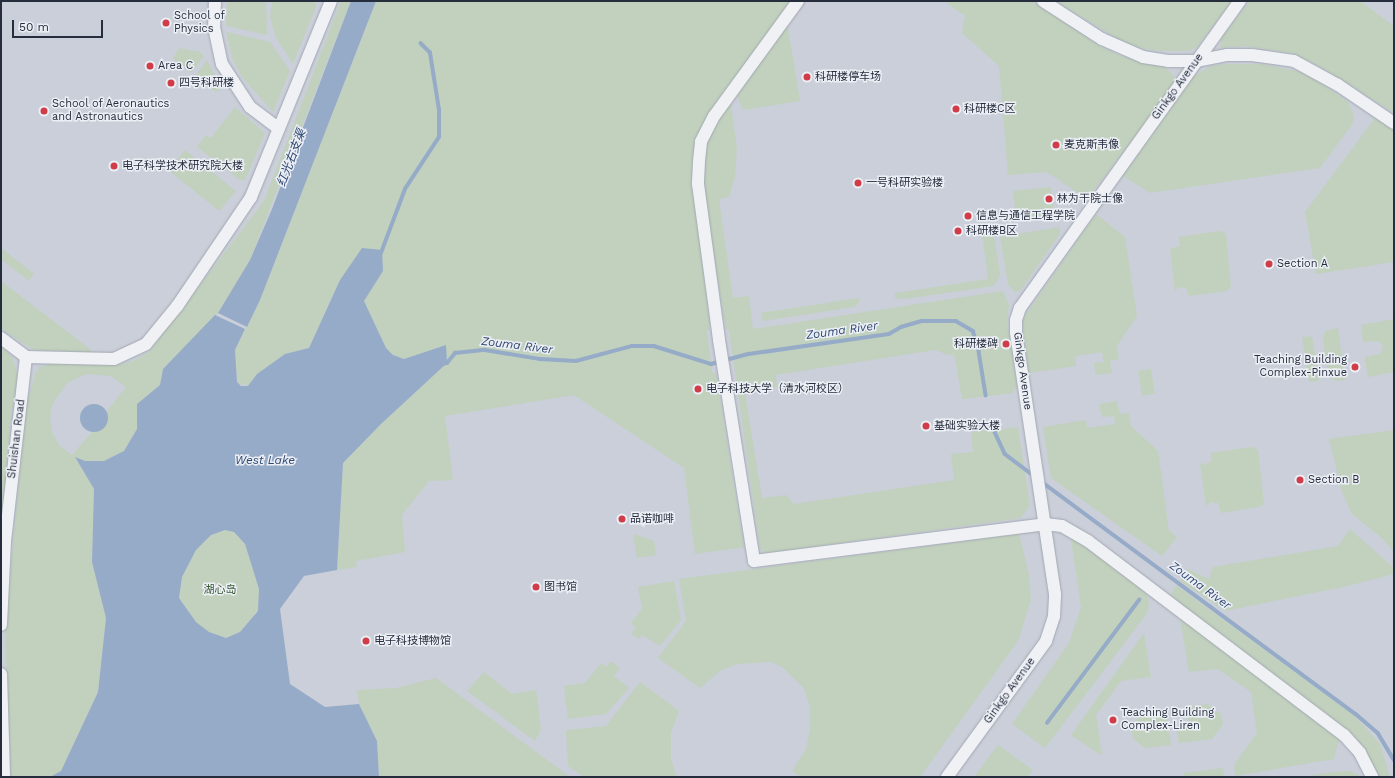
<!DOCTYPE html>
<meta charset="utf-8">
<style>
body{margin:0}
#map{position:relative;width:1395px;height:778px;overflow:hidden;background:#dce0e7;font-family:"Work Sans","Noto Sans SC",sans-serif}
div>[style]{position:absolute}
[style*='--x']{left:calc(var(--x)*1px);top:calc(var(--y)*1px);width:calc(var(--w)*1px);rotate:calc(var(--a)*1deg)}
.built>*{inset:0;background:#cacfd9;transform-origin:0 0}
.green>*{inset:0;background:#c1d1bd;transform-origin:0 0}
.water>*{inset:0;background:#96abc8}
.round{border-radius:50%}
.stream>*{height:3.5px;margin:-1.75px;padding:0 1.75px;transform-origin:1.75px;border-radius:1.75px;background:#96abc8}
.roads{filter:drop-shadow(0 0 1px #a2a7b1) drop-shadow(0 0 1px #a2a7b1)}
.minor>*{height:12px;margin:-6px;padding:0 6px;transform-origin:6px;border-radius:6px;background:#eff1f5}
.dots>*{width:11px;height:11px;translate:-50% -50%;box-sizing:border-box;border:2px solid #eceff5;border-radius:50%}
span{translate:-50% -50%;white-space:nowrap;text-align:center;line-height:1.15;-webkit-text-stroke:3px #eceff5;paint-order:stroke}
.poi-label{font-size:11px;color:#262d3d}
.left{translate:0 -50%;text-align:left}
.right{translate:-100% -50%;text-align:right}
.street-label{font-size:11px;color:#262d3d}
.park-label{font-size:11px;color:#375933}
.water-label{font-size:12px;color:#2f4872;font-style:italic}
.frame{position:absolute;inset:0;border:2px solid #262d3d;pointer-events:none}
.scale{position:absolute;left:12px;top:20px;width:91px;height:18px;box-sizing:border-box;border:2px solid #262d3d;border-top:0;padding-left:5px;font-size:12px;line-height:14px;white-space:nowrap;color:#262d3d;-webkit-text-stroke:3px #eceff5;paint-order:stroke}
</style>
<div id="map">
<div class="built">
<div style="left:1px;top:1px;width:1393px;height:776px"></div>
</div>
<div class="green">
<div style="clip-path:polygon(227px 1px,266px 1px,267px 35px,226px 26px)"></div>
<div style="clip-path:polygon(272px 1px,312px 1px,317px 4px,293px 64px,276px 38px,270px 17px)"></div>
<div style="clip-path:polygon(evenodd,341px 1px,351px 1px,250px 260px,218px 313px,163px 369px,160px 385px,137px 404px,137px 429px,124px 451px,104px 461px,85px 461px,75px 458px,94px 489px,92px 562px,106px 618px,98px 692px,61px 771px,50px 777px,11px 777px,5px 628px,26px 408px,35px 374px,40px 367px,57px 362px,118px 365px,133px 361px,149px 352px,264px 201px,341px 1px,86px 374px,111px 376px,126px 387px,107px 411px,97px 431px,92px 432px,72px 455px,59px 445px,52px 432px,50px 418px,52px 405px,67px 383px,86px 374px)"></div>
<div style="clip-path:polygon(376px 1px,793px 1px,710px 114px,694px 183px,708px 311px,710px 329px,707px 330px,712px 372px,716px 374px,744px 547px,695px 554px,684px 468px,574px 395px,445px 416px,453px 480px,429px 481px,402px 515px,405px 552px,356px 561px,357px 567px,337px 570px,343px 463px,381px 424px,447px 363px,422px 354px,404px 359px,393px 355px,386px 348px,364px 301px,383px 271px,340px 280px,309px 348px,285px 354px,257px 374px,248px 386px,237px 383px,235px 350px,260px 300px)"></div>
<div style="clip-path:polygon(944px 1px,1032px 1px,1101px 47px,1121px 56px,1166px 68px,1174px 76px,1174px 86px,1087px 199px,1047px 172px,1008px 175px,999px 66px,962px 33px,965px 16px)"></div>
<div style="clip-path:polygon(1055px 1px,1232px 1px,1197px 47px,1189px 51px,1163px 51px,1144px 49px,1125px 43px)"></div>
<div style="clip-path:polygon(1250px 1px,1360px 1px,1394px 26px,1394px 113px,1325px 69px,1292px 53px,1244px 46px,1220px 48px,1222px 37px)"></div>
<div style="clip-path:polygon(787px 23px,800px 101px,743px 110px,736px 92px)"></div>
<div style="clip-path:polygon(226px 32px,270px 42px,290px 71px,273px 112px,242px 77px,232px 58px)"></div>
<div style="clip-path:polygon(179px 48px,200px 52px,204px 56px,191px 73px,173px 59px)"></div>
<div style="clip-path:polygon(207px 60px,221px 87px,216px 92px,195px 76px)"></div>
<div style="clip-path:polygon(1226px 64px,1261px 64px,1306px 73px,1347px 101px,1352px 110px,1354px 122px,1320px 168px,1150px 193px,1123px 176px,1193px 77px,1211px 66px)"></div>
<div style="clip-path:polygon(727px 104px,731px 104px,737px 149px,735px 176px,729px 197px,719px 199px,733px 298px,749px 296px,753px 329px,1003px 291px,1009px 305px,1007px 320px,1017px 388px,1013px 389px,1014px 393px,962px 399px,954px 354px,948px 355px,935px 350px,776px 375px,777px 387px,745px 393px,762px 498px,786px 495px,794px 504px,954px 480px,951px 454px,973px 452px,971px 432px,1018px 427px,1030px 505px,1021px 518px,767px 553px,760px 549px,729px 330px,726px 329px,702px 186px,706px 144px)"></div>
<div style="clip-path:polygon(235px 107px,265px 133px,245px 180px,240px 180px,197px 147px,206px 135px,211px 138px)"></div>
<div style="clip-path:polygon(1378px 114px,1394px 123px,1394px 262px,1316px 274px,1305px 212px)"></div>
<div style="left:185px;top:150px;width:65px;height:26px;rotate:39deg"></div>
<div style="left:1051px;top:187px;width:28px;height:38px;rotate:84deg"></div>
<div style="clip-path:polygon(1096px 214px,1125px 237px,1137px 316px,1117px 346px,1119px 359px,1110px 361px,1112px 373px,1096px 375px,1094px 363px,1104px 362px,1102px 352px,1075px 356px,1076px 366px,1029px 373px,1022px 320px)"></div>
<div style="clip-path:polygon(1060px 227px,1060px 234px,1020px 291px,1015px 292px,1008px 284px,1000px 237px)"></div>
<div style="clip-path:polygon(1219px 231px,1226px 234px,1231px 288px,1226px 291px,1189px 296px,1186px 288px,1179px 287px,1175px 291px,1170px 249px,1180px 246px,1179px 237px)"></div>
<div style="clip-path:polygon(982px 234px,992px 235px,995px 241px,1000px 275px,994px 286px,904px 299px,895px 298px,895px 293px,988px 279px)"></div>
<div style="clip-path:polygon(1px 248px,34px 274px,29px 281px,1px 259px)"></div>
<div style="clip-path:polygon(1px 281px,90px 349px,91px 353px,34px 350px,1px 329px)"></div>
<div style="clip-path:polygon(859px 298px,859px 302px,854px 307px,763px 321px,761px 313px)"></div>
<div style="clip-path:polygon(1394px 319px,1394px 372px,1368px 377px,1365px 357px,1380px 354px,1383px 346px,1378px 341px,1363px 342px,1361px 325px)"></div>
<div style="clip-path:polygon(1338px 328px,1345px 380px,1337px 381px,1331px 379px,1328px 373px,1323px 340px,1325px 331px)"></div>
<div style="left:1312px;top:336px;width:45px;height:10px;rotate:81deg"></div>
<div style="clip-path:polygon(1px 347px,12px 357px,19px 378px,11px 415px,1px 529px)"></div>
<div style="left:1151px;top:369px;width:25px;height:13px;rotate:81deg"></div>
<div style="clip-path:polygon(1117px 401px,1120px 414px,1129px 413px,1131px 426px,1158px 451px,1169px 531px,1177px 537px,1162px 556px,1051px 478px,1043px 427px,1086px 420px,1087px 428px,1115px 424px,1114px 416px,1102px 417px,1099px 404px)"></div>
<div style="clip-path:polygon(1394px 430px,1394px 552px,1383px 539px,1352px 514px,1342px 492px,1329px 439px)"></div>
<div style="clip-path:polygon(1252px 447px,1258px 450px,1264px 504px,1259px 507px,1221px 513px,1218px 503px,1211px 502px,1206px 506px,1200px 463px,1205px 465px,1211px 461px,1211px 453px)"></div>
<div style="clip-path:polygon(1350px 529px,1394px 568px,1394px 574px,1343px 587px,1225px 611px,1180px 581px,1187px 569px,1209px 579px,1213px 567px,1338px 546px)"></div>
<div style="clip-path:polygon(225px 530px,234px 532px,245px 544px,259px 589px,258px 611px,240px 632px,226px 638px,209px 632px,196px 622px,179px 598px,182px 577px,196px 550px,211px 535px)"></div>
<div style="clip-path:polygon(1070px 533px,1146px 593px,1149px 602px,1148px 612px,1045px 748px,1012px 724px,1069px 643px,1081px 607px)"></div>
<div style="clip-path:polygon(633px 534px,654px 541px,656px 555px,637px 558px)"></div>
<div style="clip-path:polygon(1019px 534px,1029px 574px,1031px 600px,1018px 641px,920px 777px,800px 777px,792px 771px,806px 749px,810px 729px,810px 707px,804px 688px,782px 667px,771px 662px,738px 664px,721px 670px,700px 688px,658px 658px,686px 621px,679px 579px)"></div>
<div style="clip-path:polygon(674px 581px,681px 620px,660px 646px,642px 635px,639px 639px,631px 634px,636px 627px,631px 623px,642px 609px,638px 587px)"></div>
<div style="clip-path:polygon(1176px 585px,1355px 716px,1380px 744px,1390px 777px,1377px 777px,1371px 761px,1361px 747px,1170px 596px)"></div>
<div style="clip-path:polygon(1180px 618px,1338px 735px,1339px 740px,1334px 759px,1235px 776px,1234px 765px,1257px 733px,1251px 692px,1218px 669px,1189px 672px)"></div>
<div style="clip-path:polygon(1144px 633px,1151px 677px,1121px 681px,1096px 715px,1102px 756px,1071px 735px)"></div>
<div style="clip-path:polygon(611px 661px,620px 668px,614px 676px,629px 688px,606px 714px,568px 719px,564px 686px,585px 683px,601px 663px,606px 667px)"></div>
<div style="clip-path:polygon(484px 672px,512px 694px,536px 690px,541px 729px,535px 741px,467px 691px)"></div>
<div style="clip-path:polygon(436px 678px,570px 777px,379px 777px,377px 741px,359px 704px,357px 690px,396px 688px)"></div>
<div style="clip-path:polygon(640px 682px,679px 711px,671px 733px,671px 759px,677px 777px,584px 777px,568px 766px,566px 730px,606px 726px)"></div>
<div style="clip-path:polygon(1207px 704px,1221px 714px,1223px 724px,1212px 739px,1179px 743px,1176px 728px,1189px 725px,1187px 707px)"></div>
<div style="clip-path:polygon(1166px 711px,1171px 745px,1145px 748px,1133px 739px,1131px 727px,1141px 714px)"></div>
<div style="clip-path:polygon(998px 745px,1033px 770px,1027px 777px,974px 777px)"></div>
<div style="clip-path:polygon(1223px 768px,1224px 777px,1184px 777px,1184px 773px)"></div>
<div style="clip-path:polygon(1349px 771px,1364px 777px,1301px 777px,1333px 772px)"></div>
</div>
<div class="water">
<div style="clip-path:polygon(351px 1px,376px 1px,260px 300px,247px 327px,218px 313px,250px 260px,272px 209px)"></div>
<div style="clip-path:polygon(evenodd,362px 248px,382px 250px,383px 271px,364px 301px,386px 348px,393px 355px,404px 359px,446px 345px,447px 363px,381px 424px,343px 463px,337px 570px,304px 576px,280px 609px,290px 684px,325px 707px,359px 704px,377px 741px,379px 777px,50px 777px,61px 771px,98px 692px,106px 618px,92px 562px,94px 489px,75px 457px,85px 461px,104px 461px,124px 451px,137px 429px,137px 404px,160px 385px,163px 369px,215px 315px,245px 329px,235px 350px,237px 382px,241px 386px,248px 386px,257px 374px,285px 354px,309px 348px,340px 280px,362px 248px,225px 530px,234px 532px,245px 544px,259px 589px,258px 611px,240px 632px,226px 638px,209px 632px,196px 622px,179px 598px,182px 577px,196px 550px,211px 535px,225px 530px)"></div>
<div class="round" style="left:80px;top:404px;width:28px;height:28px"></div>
</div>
<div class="stream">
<div style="--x:381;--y:253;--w:68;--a:-69.4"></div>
<div style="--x:405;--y:189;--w:62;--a:-56.8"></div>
<div style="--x:439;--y:137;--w:27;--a:-90"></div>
<div style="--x:439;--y:110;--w:58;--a:-99"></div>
<div style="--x:430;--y:53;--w:13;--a:-135"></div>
<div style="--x:443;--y:364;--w:4;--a:-14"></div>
<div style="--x:447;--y:363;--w:13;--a:-51"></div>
<div style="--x:455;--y:353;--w:30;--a:-6"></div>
<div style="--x:485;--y:350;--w:56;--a:9.3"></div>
<div style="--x:540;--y:359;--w:36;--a:3"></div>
<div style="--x:576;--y:361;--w:58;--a:-15"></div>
<div style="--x:632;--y:346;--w:22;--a:0"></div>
<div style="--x:654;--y:346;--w:60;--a:17.5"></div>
<div style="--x:711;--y:364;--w:39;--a:-15"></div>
<div style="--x:749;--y:354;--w:141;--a:-8.1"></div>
<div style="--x:889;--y:334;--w:14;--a:-30"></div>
<div style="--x:901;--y:327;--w:22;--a:-16"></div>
<div style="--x:922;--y:321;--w:34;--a:0"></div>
<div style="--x:956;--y:321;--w:20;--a:30"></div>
<div style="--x:973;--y:331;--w:15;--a:70"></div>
<div style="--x:978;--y:345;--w:51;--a:80.9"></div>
<div style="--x:994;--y:430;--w:26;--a:65"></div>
<div style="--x:1005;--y:454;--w:36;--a:37"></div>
<div style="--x:1042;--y:482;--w:390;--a:36.5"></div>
<div style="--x:1356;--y:714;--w:29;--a:41"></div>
<div style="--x:1378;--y:733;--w:31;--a:59"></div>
<div style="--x:1047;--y:723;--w:154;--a:-53.2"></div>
</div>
<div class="roads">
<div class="minor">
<div style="--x:215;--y:1;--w:26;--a:92"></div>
<div style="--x:214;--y:27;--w:38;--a:78"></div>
<div style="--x:222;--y:64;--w:51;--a:56.9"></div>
<div style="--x:250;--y:107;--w:36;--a:37"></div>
<div style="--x:798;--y:1;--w:142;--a:126.1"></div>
<div style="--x:714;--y:116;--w:29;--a:117"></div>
<div style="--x:701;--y:142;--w:20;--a:96"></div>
<div style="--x:699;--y:162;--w:22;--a:93"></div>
<div style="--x:698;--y:184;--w:157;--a:82.3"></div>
<div style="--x:719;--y:340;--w:224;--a:81"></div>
<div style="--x:754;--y:561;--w:293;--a:-7.2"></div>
<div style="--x:1045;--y:524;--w:17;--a:7"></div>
<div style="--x:1062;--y:526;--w:30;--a:30"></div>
<div style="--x:1088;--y:541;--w:321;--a:37.2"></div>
<div style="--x:1344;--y:735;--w:24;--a:48"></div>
<div style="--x:1360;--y:753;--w:27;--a:63"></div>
<div style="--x:1043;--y:1;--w:70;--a:32.8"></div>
<div style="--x:1102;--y:39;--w:45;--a:23.7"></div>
<div style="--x:1143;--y:57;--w:25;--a:9"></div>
<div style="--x:1168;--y:61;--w:28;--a:0"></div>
<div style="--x:1196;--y:61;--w:32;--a:-11"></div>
<div style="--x:1227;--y:55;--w:25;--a:0"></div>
<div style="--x:1252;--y:55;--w:42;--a:8.1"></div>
<div style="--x:1294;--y:61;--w:50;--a:28.6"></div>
<div style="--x:1338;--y:85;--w:68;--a:34.2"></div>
<div style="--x:1;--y:338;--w:31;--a:37"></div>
<div style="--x:26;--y:357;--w:186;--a:96.5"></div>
<div style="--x:5;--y:542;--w:83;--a:92.8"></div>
<div style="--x:26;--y:357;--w:88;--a:1.3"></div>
<div style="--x:114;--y:359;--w:35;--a:-25"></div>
<div style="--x:146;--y:344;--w:50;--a:-50.6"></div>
<div style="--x:178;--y:305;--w:130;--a:-55.9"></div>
<div style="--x:251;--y:197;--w:212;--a:-67.8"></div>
<div style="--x:1;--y:674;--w:103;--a:88.3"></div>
<div style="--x:947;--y:777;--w:168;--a:-53.9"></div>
<div style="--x:1046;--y:641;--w:26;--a:-72"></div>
<div style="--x:1054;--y:616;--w:22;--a:-87"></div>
<div style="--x:1055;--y:594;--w:265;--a:-98.5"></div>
<div style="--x:1016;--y:332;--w:12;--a:-90"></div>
<div style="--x:1016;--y:320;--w:13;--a:-72"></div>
<div style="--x:1020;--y:308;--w:378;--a:-54.4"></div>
</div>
</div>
<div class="dots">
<div style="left:166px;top:23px;background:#d03d49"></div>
<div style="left:150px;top:66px;background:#d03d49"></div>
<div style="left:807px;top:77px;background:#d03d49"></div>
<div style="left:171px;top:83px;background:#d03d49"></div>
<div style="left:956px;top:109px;background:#d03d49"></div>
<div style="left:44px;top:111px;background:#d03d49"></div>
<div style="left:1056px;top:145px;background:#d03d49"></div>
<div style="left:114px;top:166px;background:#d03d49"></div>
<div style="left:858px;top:183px;background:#d03d49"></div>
<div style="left:1049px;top:199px;background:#d03d49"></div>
<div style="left:968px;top:216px;background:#d03d49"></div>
<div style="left:958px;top:231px;background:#d03d49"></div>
<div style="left:1269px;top:264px;background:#d03d49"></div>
<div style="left:1006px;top:344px;background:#d03d49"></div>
<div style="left:1355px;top:367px;background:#d03d49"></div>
<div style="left:698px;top:389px;background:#d03d49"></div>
<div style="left:926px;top:426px;background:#d03d49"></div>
<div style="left:1300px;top:480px;background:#d03d49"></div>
<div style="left:622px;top:519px;background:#d03d49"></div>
<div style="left:536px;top:587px;background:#d03d49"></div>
<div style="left:366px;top:641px;background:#d03d49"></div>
<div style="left:1113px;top:720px;background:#d03d49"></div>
</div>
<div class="poi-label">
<span class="left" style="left:174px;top:23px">School of<br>Physics</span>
<span class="left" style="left:158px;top:66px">Area C</span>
<span class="left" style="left:815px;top:77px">科研楼停车场</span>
<span class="left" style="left:179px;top:83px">四号科研楼</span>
<span class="left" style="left:52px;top:111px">School of Aeronautics<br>and Astronautics</span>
<span class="left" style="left:964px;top:109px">科研楼C区</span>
<span class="left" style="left:1064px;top:145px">麦克斯韦像</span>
<span class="left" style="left:122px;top:166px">电子科学技术研究院大楼</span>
<span class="left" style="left:866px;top:183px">一号科研实验楼</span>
<span class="left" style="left:1057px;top:199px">林为干院士像</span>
<span class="left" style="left:976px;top:216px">信息与通信工程学院</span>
<span class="left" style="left:966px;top:231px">科研楼B区</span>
<span class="left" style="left:1277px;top:264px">Section A</span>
<span class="right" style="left:998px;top:344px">科研楼碑</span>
<span class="right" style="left:1347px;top:367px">Teaching Building<br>Complex-Pinxue</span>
<span class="left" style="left:706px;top:389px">电子科技大学（清水河校区）</span>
<span class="left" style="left:934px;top:426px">基础实验大楼</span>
<span class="left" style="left:1308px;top:480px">Section B</span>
<span class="left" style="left:630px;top:519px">品诺咖啡</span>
<span class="left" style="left:544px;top:587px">图书馆</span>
<span class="left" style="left:374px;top:641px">电子科技博物馆</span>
<span class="left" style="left:1121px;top:720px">Teaching Building<br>Complex-Liren</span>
</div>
<div class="street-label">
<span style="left:1178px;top:87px;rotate:-54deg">Ginkgo Avenue</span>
<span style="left:1022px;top:371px;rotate:82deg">Ginkgo Avenue</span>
<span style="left:17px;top:439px;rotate:-83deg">Shuishan Road</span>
<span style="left:1010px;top:691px;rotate:-54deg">Ginkgo Avenue</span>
</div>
<div class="park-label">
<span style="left:220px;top:590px">湖心岛</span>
</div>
<div class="water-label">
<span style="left:292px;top:158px;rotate:-69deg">红光右支渠</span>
<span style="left:842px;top:331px;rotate:-8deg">Zouma River</span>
<span style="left:517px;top:346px;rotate:7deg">Zouma River</span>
<span style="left:265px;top:461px">West Lake</span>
<span style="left:1200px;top:586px;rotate:36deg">Zouma River</span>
</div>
<div class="frame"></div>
<div class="scale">50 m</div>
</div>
